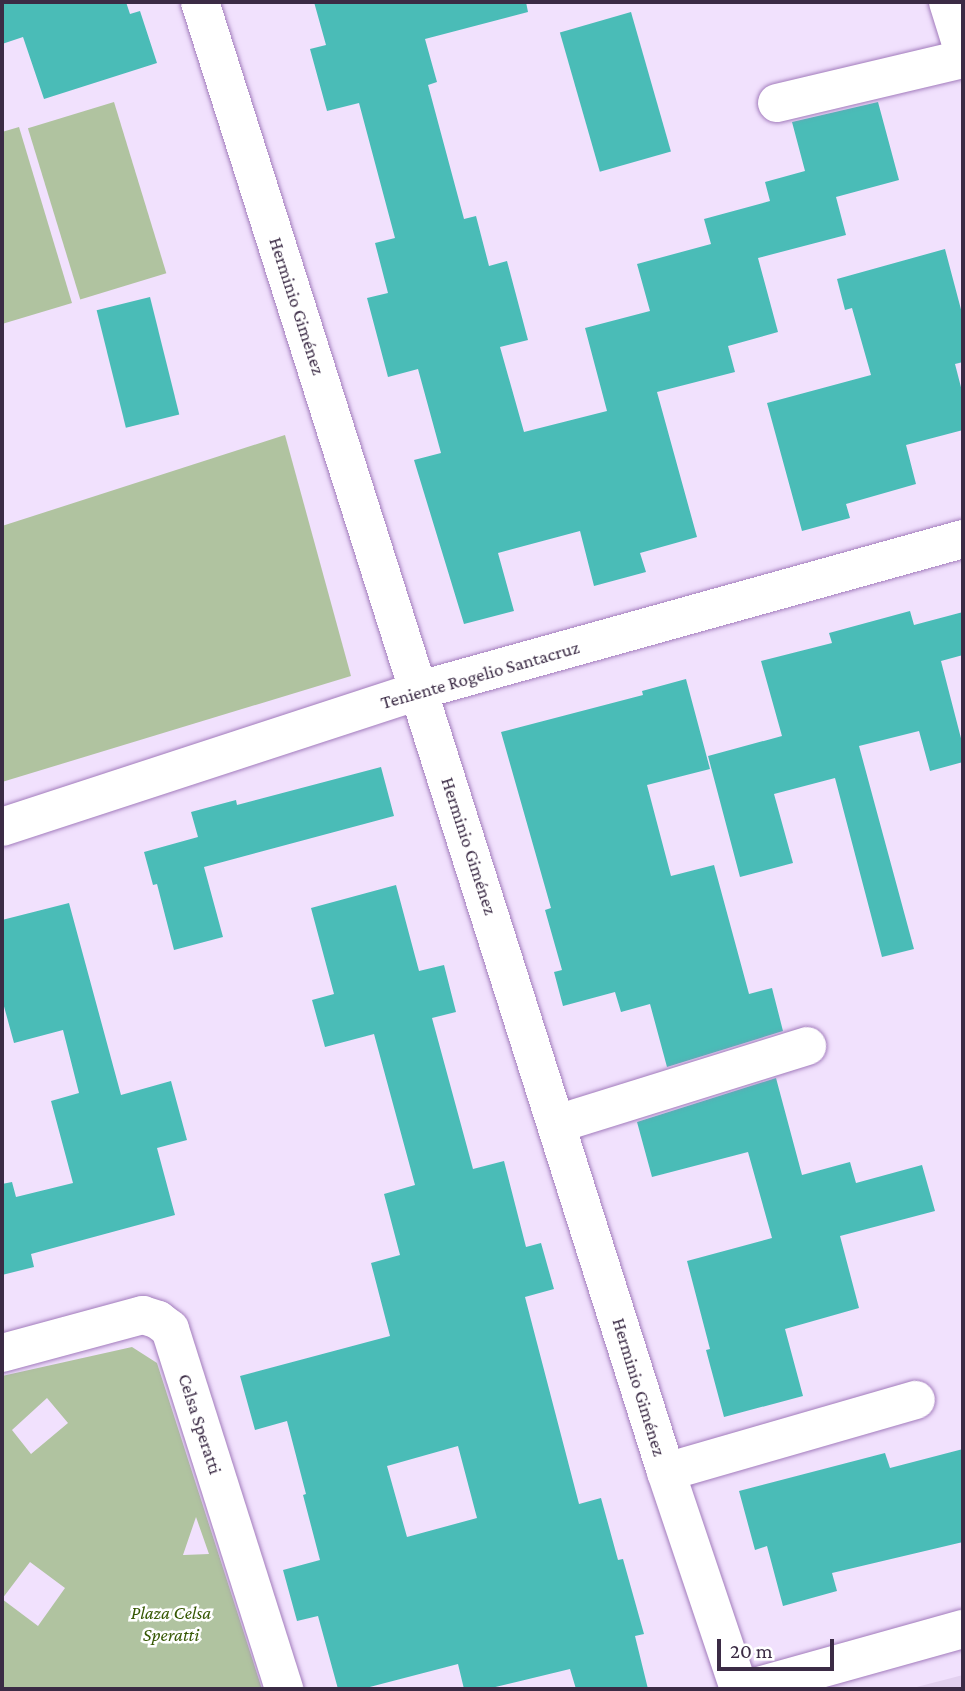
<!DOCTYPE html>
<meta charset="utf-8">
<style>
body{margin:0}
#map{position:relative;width:965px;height:1691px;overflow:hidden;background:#f1e1fd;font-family:"Crimson Pro",serif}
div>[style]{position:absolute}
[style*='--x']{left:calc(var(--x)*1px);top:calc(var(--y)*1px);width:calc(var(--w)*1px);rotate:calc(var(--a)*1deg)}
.built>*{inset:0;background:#e2d0ef}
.green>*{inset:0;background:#b0c3a0;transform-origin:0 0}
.building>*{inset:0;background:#4abcb7;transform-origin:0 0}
.roads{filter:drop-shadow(0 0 2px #a27cbc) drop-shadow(0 0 2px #a27cbc)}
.minor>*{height:38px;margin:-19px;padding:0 19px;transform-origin:19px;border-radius:19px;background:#fff}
span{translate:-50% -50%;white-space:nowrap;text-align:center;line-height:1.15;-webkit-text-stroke:5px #fff;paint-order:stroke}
.street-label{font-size:19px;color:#3b2b45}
.park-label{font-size:19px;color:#365803;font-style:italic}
.frame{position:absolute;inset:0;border:4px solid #3b2b45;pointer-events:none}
.scale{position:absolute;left:717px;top:1639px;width:117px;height:32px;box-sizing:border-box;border:4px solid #3b2b45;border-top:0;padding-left:9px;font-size:21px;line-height:24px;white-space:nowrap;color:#3b2b45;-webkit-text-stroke:5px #fff;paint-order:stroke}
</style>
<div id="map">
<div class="built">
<div style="clip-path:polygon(963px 1675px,963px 1689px,909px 1689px)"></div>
</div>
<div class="green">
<div style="left:114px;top:102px;width:179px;height:90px;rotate:73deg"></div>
<div style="clip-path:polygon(19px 127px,72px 303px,2px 324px,2px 132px)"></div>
<div style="clip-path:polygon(285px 435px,351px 676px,2px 782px,2px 526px)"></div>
<div style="clip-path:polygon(evenodd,132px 1347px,157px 1363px,262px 1689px,2px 1689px,2px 1376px,132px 1347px,47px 1398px,68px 1423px,31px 1454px,12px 1430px,47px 1398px,132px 1347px,196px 1517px,209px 1554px,184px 1555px,183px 1555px,196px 1517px,132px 1347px,30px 1562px,65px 1588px,38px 1626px,2px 1599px,30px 1562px)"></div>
</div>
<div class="building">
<div style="clip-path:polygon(2px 2px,126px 2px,130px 14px,140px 11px,157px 63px,44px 99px,23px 37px,2px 44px)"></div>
<div style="clip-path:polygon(314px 2px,526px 2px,528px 12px,425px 39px,437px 82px,428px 85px,464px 219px,476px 216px,489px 266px,507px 261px,528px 340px,500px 347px,524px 432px,607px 411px,585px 328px,650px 311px,637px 264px,711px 244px,704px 219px,770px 201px,765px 182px,805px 171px,792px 122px,878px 102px,899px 180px,836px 197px,846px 235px,758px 258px,778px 332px,728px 346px,735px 372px,657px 392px,697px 537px,640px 553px,646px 572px,594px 586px,580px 531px,498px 553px,514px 611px,464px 624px,414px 460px,441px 453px,418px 369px,388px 377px,367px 298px,388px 293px,375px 243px,395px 238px,359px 103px,327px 111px,310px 49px,326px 45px)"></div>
<div style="left:631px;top:12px;width:145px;height:74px;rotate:74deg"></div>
<div style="clip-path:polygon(945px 249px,963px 317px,963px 362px,955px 364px,963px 395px,963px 430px,906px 445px,916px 484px,846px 504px,850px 518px,802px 531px,767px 403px,871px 375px,852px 308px,845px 310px,837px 279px)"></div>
<div style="left:150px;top:297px;width:121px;height:55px;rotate:76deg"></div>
<div style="clip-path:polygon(910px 611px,914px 625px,963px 612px,963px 655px,941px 661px,963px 746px,963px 762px,930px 771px,919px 731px,859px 746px,914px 949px,882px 957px,835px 778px,774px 794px,793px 863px,740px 877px,708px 756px,782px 736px,761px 661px,832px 643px,829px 633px)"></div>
<div style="clip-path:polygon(686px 679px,710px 769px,647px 785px,671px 876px,714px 865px,749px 994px,772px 988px,783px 1031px,667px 1067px,650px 1004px,621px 1012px,615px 992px,563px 1006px,554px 972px,562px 970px,545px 910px,551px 908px,501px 732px,643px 695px,642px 691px)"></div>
<div style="clip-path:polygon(381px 767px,394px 816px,204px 867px,223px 937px,174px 950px,157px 884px,153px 885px,144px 852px,198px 837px,191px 812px,236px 800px,237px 805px)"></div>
<div style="clip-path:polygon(evenodd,396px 885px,419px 971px,444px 965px,456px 1012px,432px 1018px,473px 1169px,504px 1161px,526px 1247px,541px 1243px,554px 1289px,525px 1297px,579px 1504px,601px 1498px,618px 1560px,623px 1559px,644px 1634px,635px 1636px,648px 1689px,576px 1689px,570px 1669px,487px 1689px,464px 1689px,458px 1664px,362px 1689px,338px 1689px,318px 1616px,297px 1621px,283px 1570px,320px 1560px,303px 1495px,306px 1494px,287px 1421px,255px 1430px,240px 1376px,390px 1336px,371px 1263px,400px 1255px,384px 1194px,415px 1185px,374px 1034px,325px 1047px,312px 1000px,334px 994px,311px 908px,396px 885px,458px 1446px,477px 1518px,407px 1537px,387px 1466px,458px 1446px)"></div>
<div style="clip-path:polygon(69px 903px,121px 1095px,171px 1081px,187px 1140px,157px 1148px,175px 1215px,31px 1254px,34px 1267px,2px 1275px,2px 1184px,12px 1182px,16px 1197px,73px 1183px,51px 1101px,79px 1093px,63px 1030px,14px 1043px,2px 999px,2px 920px)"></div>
<div style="clip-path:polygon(776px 1078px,802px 1175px,850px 1162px,856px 1183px,922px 1165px,935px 1211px,840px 1236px,859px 1308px,785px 1329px,803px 1396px,724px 1417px,706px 1350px,710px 1349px,687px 1261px,772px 1238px,748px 1152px,652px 1177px,637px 1122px)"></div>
<div style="clip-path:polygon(963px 1449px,963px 1542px,832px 1573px,837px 1591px,783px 1606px,767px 1546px,755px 1550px,739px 1491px,885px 1453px,890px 1468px)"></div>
</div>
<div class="roads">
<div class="minor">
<div style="--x:200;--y:2;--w:1542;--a:72.41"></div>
<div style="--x:666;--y:1472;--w:229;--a:71.4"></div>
<div style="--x:948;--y:2;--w:50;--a:72.6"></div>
<div style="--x:777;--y:103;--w:191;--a:-13.3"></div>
<div style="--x:2;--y:827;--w:440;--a:-18.1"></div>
<div style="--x:420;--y:690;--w:564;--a:-15.54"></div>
<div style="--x:557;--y:1124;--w:262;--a:-17.3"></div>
<div style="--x:2;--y:1353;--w:146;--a:-15.1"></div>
<div style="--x:143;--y:1315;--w:16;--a:18"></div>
<div style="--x:158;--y:1320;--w:15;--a:37"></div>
<div style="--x:170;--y:1329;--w:378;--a:72.4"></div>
<div style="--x:666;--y:1472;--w:260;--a:-16.1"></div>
<div style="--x:748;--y:1689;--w:223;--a:-15.6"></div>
</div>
</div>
<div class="street-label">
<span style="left:297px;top:306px;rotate:72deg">Herminio Giménez</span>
<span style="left:480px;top:675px;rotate:-16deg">Teniente Rogelio Santacruz</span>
<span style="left:469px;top:846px;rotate:72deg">Herminio Giménez</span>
<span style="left:639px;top:1387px;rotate:73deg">Herminio Giménez</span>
<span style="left:200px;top:1424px;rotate:72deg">Celsa Speratti</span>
</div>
<div class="park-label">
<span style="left:171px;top:1624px">Plaza Celsa<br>Speratti</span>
</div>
<div class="frame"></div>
<div class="scale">20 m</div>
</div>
